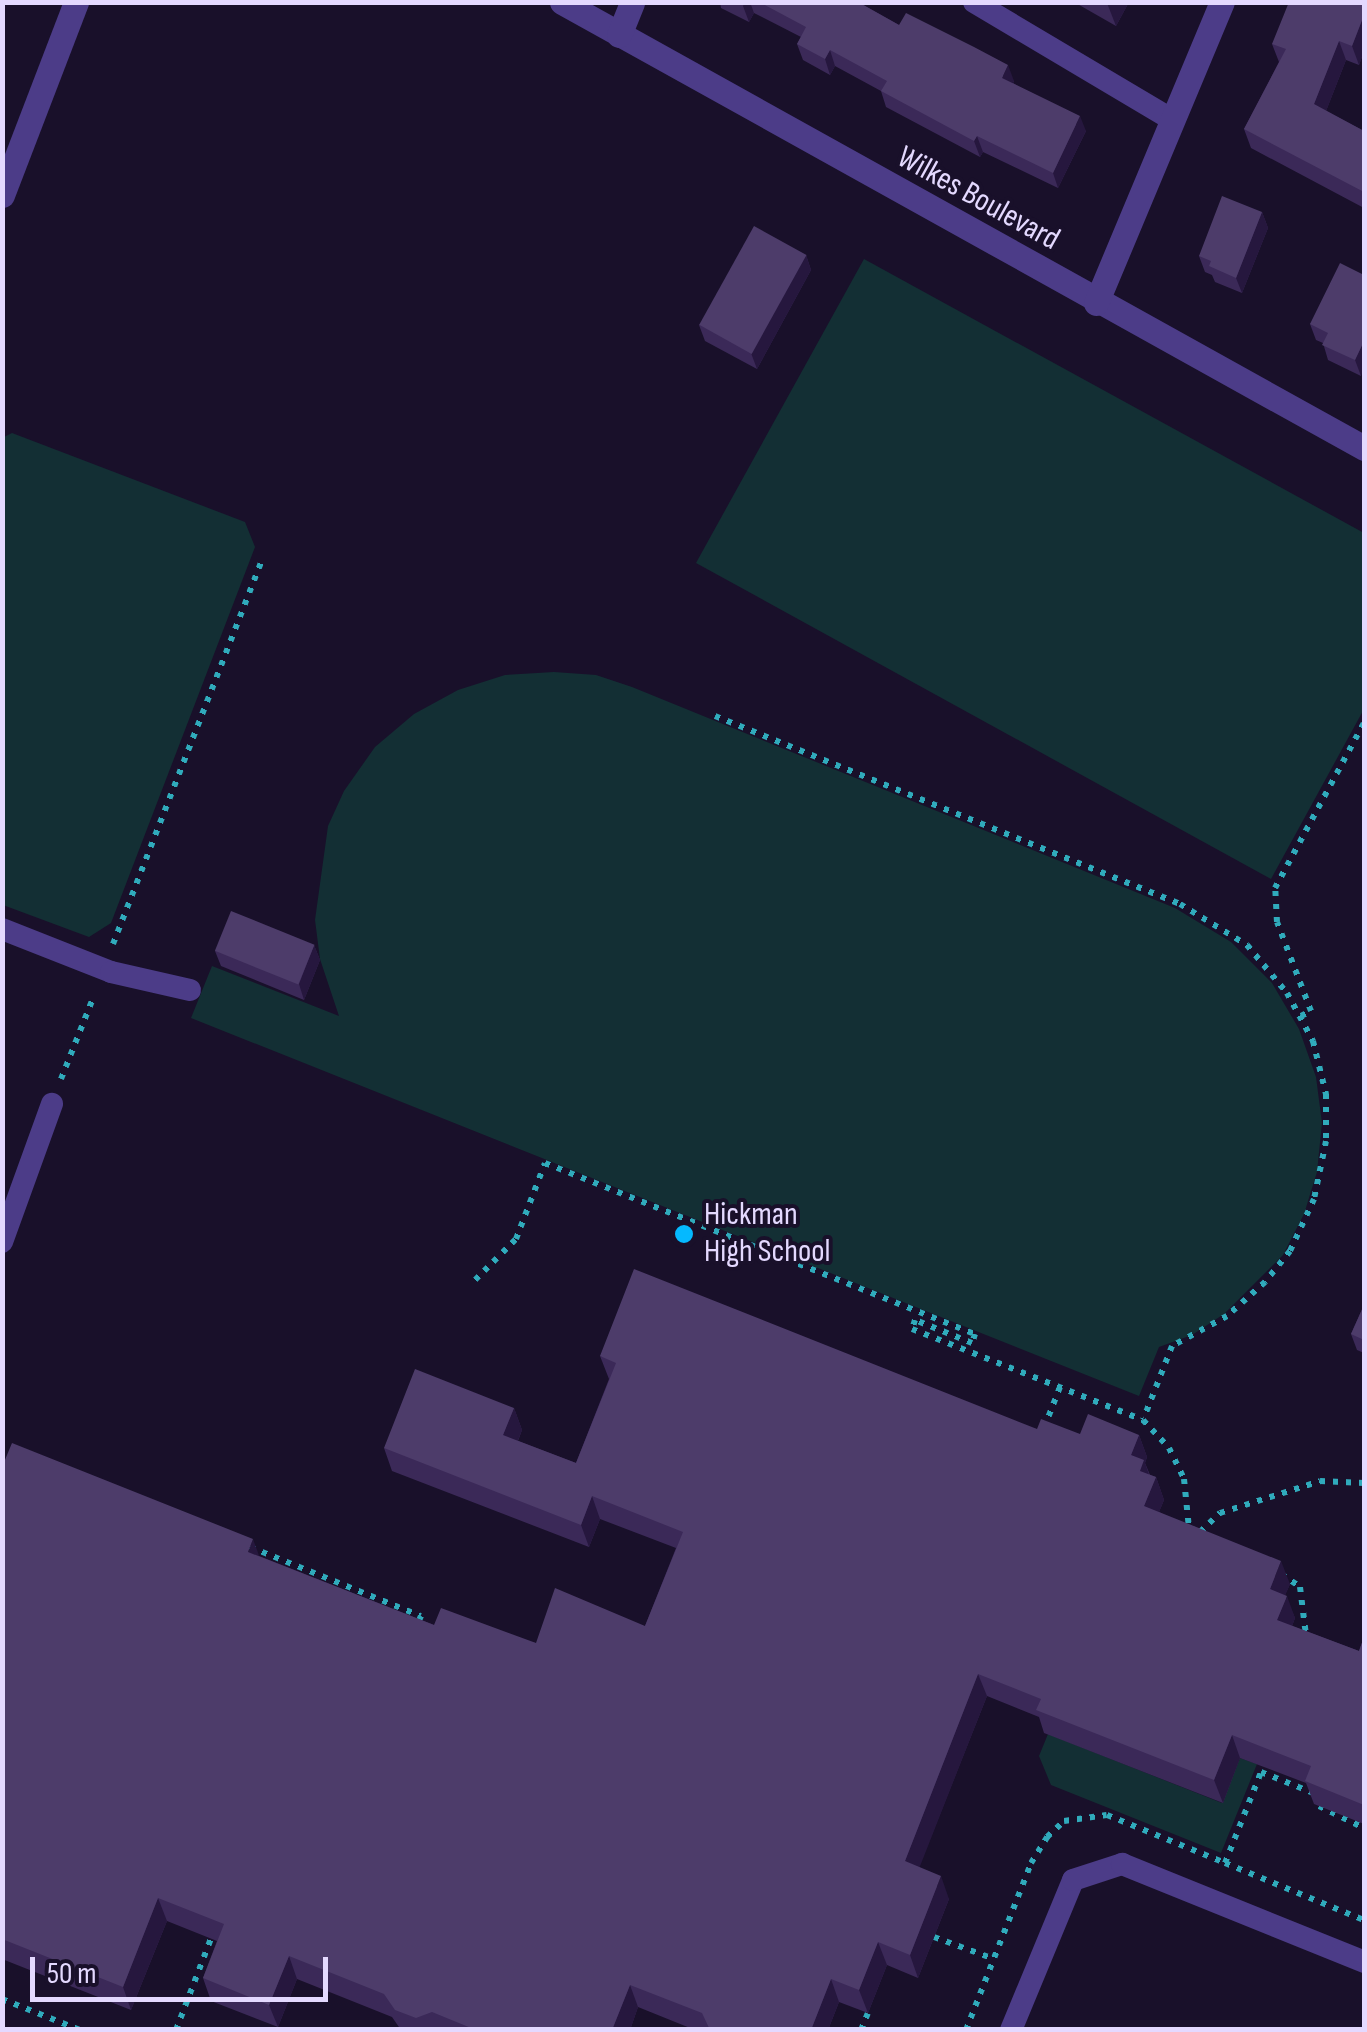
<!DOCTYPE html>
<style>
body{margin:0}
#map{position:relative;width:1367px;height:2032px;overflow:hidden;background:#19102a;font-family:"Sofia Sans Condensed",sans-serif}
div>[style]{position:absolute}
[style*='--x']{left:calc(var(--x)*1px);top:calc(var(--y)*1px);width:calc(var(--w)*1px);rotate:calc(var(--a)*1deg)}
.green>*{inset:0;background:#132f34}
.path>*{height:6px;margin-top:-3px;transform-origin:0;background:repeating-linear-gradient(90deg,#30abbc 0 5px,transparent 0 13px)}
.service>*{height:22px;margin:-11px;padding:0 11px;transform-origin:11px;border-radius:11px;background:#4c3c88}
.minor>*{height:25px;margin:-12.5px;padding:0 12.5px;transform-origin:12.5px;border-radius:12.5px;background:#4c3c88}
.wall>*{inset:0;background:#3b2958}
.shaded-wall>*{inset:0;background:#26173e}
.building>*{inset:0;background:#4d3c6a;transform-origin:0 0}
.dots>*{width:28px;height:28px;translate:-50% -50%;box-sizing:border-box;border:5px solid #19102a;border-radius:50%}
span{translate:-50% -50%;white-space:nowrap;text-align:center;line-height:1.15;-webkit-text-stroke:8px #19102a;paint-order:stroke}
.street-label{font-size:32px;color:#e4d9ff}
.poi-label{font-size:32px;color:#e4d9ff}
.left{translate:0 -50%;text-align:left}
.frame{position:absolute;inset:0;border:5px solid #e4d9ff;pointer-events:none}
.scale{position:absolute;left:30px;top:1957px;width:298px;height:45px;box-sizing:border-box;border:5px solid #e4d9ff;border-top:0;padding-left:12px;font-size:30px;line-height:35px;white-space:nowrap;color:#e4d9ff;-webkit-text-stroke:8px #19102a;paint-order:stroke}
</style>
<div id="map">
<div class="green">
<div style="clip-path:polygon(864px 259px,1364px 533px,1364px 709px,1271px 879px,696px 563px)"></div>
<div style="clip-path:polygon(12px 433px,245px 522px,255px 547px,111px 923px,89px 937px,3px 905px,2px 438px)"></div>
<div style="clip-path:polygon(554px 672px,596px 675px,632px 687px,1175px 908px,1231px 942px,1272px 983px,1299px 1029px,1316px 1077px,1322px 1123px,1317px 1172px,1304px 1214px,1283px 1255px,1224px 1314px,1192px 1335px,1159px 1347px,1139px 1396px,191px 1018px,212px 966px,339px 1016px,320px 959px,315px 920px,328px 826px,344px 791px,375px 747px,414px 714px,458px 690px,505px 675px)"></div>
<div style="clip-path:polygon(1048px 1734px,1222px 1803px,1240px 1758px,1257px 1764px,1221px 1853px,1051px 1785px,1039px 1756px)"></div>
</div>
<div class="path">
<div style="--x:715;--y:716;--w:502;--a:22.01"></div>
<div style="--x:1180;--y:904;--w:79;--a:31.5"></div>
<div style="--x:1247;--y:945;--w:62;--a:50.2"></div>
<div style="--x:1287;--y:993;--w:55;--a:61.6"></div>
<div style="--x:1313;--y:1041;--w:55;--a:76.2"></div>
<div style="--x:1326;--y:1094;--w:47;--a:90"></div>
<div style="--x:1326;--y:1141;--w:59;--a:101.7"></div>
<div style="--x:1314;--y:1199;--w:57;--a:114.8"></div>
<div style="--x:1290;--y:1251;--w:40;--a:129"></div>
<div style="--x:1265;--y:1282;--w:51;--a:138.2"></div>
<div style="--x:1227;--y:1316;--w:63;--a:151.4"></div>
<div style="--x:1172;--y:1346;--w:79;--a:111.4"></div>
<div style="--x:113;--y:944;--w:414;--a:-68.8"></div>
<div style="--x:1301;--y:1016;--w:11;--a:-27"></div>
<div style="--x:1311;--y:1011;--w:95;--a:-110.9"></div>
<div style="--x:1277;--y:922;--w:34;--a:-93"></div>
<div style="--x:1275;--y:888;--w:187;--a:-61.7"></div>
<div style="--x:61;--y:1079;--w:87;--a:-68.4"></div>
<div style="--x:475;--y:1280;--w:58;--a:-45"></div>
<div style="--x:516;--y:1239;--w:81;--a:-69.1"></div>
<div style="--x:545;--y:1163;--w:463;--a:21.7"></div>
<div style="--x:975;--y:1334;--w:9;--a:108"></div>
<div style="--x:972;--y:1343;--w:61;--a:-158"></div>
<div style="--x:915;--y:1320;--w:9;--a:108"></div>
<div style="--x:912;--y:1329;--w:248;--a:21.5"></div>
<div style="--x:1143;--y:1420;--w:38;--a:47"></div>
<div style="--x:1169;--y:1448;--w:34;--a:64"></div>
<div style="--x:1184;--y:1479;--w:49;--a:84.2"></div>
<div style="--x:1189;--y:1528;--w:12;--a:20"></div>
<div style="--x:1200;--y:1532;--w:28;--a:-44"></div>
<div style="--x:1220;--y:1513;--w:105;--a:-17.7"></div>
<div style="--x:1320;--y:1481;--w:44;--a:2.6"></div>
<div style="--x:1044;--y:1428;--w:44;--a:-68.7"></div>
<div style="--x:250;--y:1547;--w:184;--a:22"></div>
<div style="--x:421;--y:1616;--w:12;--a:114"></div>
<div style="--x:1281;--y:1574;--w:23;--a:34"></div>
<div style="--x:1300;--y:1587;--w:48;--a:82.9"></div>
<div style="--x:1319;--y:1806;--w:50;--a:26.1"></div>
<div style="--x:1225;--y:1863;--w:150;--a:22.3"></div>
<div style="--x:934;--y:1937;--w:64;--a:20.1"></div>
<div style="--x:2;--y:1999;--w:84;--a:21.7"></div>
<div style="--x:176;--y:2030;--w:104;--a:-69.1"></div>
<div style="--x:861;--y:2030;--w:18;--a:-68"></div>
<div style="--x:966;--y:2030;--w:179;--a:-68.7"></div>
<div style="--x:1031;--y:1863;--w:31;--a:-58"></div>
<div style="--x:1047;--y:1837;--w:23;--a:-43"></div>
<div style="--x:1064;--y:1821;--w:43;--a:-7.9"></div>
<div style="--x:1107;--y:1815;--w:127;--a:22.1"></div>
<div style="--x:1225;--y:1863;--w:98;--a:-68.4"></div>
<div style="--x:1261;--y:1772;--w:59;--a:21.8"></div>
</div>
<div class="service">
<div style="--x:974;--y:2;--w:231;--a:30.7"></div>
<div style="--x:2;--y:929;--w:117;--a:21.5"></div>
<div style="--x:111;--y:972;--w:81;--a:12.8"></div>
<div style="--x:2;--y:1242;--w:147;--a:-70.1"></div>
<div style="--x:1011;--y:2030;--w:162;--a:-67.5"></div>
<div style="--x:1073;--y:1880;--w:52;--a:-18.1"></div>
<div style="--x:1122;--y:1864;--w:261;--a:22"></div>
</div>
<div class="minor">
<div style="--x:562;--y:2;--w:918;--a:29.08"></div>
<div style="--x:619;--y:35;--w:35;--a:-68"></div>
<div style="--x:2;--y:195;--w:207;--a:-69"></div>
<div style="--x:1096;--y:303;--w:326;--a:-67.3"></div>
</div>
<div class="wall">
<div style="clip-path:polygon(720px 2px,858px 2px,899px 25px,1014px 81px,1013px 83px,1086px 131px,1058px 188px,983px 152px,980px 157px,886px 107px,881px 91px,835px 66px,830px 75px,803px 60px,797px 44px,801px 37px,754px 13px,749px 22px,721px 8px)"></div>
<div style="clip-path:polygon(1074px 2px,1129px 2px,1116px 26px)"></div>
<div style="clip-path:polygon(1364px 2px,1364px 51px,1359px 65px,1346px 60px,1326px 111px,1364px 131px,1364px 208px,1251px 148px,1244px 129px,1279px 62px,1272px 44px)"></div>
<div style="clip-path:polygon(1262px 212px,1268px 228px,1242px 293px,1215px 282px,1212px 275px,1205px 272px,1199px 256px)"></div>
<div style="clip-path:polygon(806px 255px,811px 270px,757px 369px,705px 341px,699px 325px)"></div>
<div style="clip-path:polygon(1364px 275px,1361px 376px,1328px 360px,1323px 343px,1316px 340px,1310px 324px)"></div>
<div style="clip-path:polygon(314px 945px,320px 960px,304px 1000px,221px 966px,215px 951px)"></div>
<div style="clip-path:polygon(1364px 1305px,1364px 1353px,1357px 1350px,1351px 1334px)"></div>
<div style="clip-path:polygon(600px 1356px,1037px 1429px,1080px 1434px,1139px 1435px,1147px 1457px,1145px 1463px,1150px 1475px,1156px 1477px,1164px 1500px,1159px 1512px,1290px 1584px,1285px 1595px,1295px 1618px,1292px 1626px,1359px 1651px,1364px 1637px,1364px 1824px,1314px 1804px,1306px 1783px,1240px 1758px,1223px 1803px,1044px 1733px,1039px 1717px,987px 1696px,919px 1867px,949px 1899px,918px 1978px,887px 1965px,868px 2013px,839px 2002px,828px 2030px,695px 2030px,638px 2007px,630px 2030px,401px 2030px,392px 2017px,297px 1979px,278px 2027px,211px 2001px,203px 1978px,217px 1941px,167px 1921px,131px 2010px,2px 1959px,2px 1467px,259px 1556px,434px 1625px,536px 1643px,645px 1626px,676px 1548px,600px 1519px,589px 1547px,392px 1471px,384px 1448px,514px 1408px,522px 1430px,518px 1441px,576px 1463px,609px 1379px)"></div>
</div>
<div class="shaded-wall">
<div style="clip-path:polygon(745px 2px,750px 2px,754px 13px,749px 22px,743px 6px)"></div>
<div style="clip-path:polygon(1108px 2px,1129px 2px,1116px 26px,1107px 3px)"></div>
<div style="clip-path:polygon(1364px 15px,1364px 51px,1359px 65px,1352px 46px)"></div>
<div style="clip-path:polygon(1339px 41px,1346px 60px,1321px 124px,1314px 104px)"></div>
<div style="clip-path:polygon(830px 50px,835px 66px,830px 75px,825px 59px)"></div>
<div style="clip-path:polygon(1008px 65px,1014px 81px,1007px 93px,1002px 78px)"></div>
<div style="clip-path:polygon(1080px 116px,1086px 131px,1058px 188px,1053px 173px)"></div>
<div style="clip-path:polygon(977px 136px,983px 152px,980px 157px,974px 141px)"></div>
<div style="clip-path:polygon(1262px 212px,1268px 228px,1242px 293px,1236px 278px)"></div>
<div style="clip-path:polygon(806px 255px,811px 270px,757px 369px,751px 353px)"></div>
<div style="clip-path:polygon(1364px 341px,1364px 368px,1361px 376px,1355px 360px)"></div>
<div style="clip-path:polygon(314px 945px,320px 960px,304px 1000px,299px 984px)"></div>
<div style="clip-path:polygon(514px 1408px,522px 1430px,511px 1458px,503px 1435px)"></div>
<div style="clip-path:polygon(1139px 1435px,1147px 1457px,1145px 1463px,1152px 1483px,1148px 1494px,1131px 1455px)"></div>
<div style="clip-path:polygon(1156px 1477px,1164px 1500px,1152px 1529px,1144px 1506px)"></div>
<div style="clip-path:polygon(592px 1496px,600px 1519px,589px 1547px,581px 1525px)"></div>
<div style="clip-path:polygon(253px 1539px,261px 1561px,248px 1552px)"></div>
<div style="clip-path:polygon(1281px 1561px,1290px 1584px,1278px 1612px,1270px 1589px)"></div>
<div style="clip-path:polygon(1287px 1596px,1295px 1618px,1286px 1643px,1277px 1620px)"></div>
<div style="clip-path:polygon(978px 1674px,987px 1696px,913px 1884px,905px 1861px)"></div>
<div style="clip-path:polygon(1232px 1735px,1240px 1758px,1223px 1803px,1214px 1780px)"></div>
<div style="clip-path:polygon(941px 1876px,949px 1899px,918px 1978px,910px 1955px)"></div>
<div style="clip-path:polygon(158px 1898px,167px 1921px,131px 2010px,123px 1987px)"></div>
<div style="clip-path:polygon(878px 1942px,887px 1965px,868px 2013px,859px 1990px)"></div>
<div style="clip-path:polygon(289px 1956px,297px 1979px,278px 2027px,269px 2005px)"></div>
<div style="clip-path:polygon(831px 1979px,839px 2002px,828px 2030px,811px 2030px)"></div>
<div style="clip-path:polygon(630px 1985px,638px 2007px,630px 2030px,612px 2030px)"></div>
</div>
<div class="building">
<div style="clip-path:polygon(759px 2px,858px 2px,899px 25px,906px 13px,974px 47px,1008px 65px,1002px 78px,1080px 116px,1053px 173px,977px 136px,974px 141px,881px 91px,887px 81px,830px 50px,825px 59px,797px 44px,806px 27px)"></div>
<div style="clip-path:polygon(1289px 2px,1364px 2px,1364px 15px,1352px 46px,1339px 41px,1314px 104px,1364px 131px,1364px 192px,1244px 129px,1286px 49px,1272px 44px)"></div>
<div style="clip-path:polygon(1222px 196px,1262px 212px,1236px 278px,1209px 266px,1211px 261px,1199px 256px)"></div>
<div style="left:754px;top:226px;width:60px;height:113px;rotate:29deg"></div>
<div style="clip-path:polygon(1340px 263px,1364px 275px,1364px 341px,1355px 360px,1322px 345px,1328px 333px,1310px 324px)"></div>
<div style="left:231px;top:911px;width:90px;height:43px;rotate:22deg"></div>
<div style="clip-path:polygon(634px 1269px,1037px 1429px,1041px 1419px,1080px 1434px,1088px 1414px,1139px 1435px,1131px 1455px,1144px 1460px,1140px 1471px,1156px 1477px,1144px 1506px,1281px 1561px,1270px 1589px,1287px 1596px,1277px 1620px,1359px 1651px,1364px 1637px,1364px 1805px,1305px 1781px,1311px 1766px,1232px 1735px,1214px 1780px,1036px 1710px,1041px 1699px,978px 1674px,905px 1861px,941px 1876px,910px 1955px,878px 1942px,859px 1990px,831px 1979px,811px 2030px,710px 2030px,702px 2013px,630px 1985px,612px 2030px,476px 2030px,432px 2012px,416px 2018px,395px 2010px,384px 1994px,289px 1956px,269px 2005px,203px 1978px,224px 1924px,158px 1898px,123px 1987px,2px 1939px,2px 1467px,12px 1443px,253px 1539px,248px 1552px,434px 1625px,441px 1608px,536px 1643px,555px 1588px,645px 1626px,683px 1532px,592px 1496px,581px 1525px,384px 1448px,415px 1369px,514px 1408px,503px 1435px,576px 1463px,616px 1363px,600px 1356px)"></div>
<div style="clip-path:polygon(1364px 1305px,1364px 1340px,1351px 1334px)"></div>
</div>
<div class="dots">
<div style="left:684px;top:1234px;background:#05b9ff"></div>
</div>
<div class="street-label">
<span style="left:978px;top:199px;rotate:29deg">Wilkes Boulevard</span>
</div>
<div class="poi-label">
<span class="left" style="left:704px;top:1234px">Hickman<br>High School</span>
</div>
<div class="frame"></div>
<div class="scale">50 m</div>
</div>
